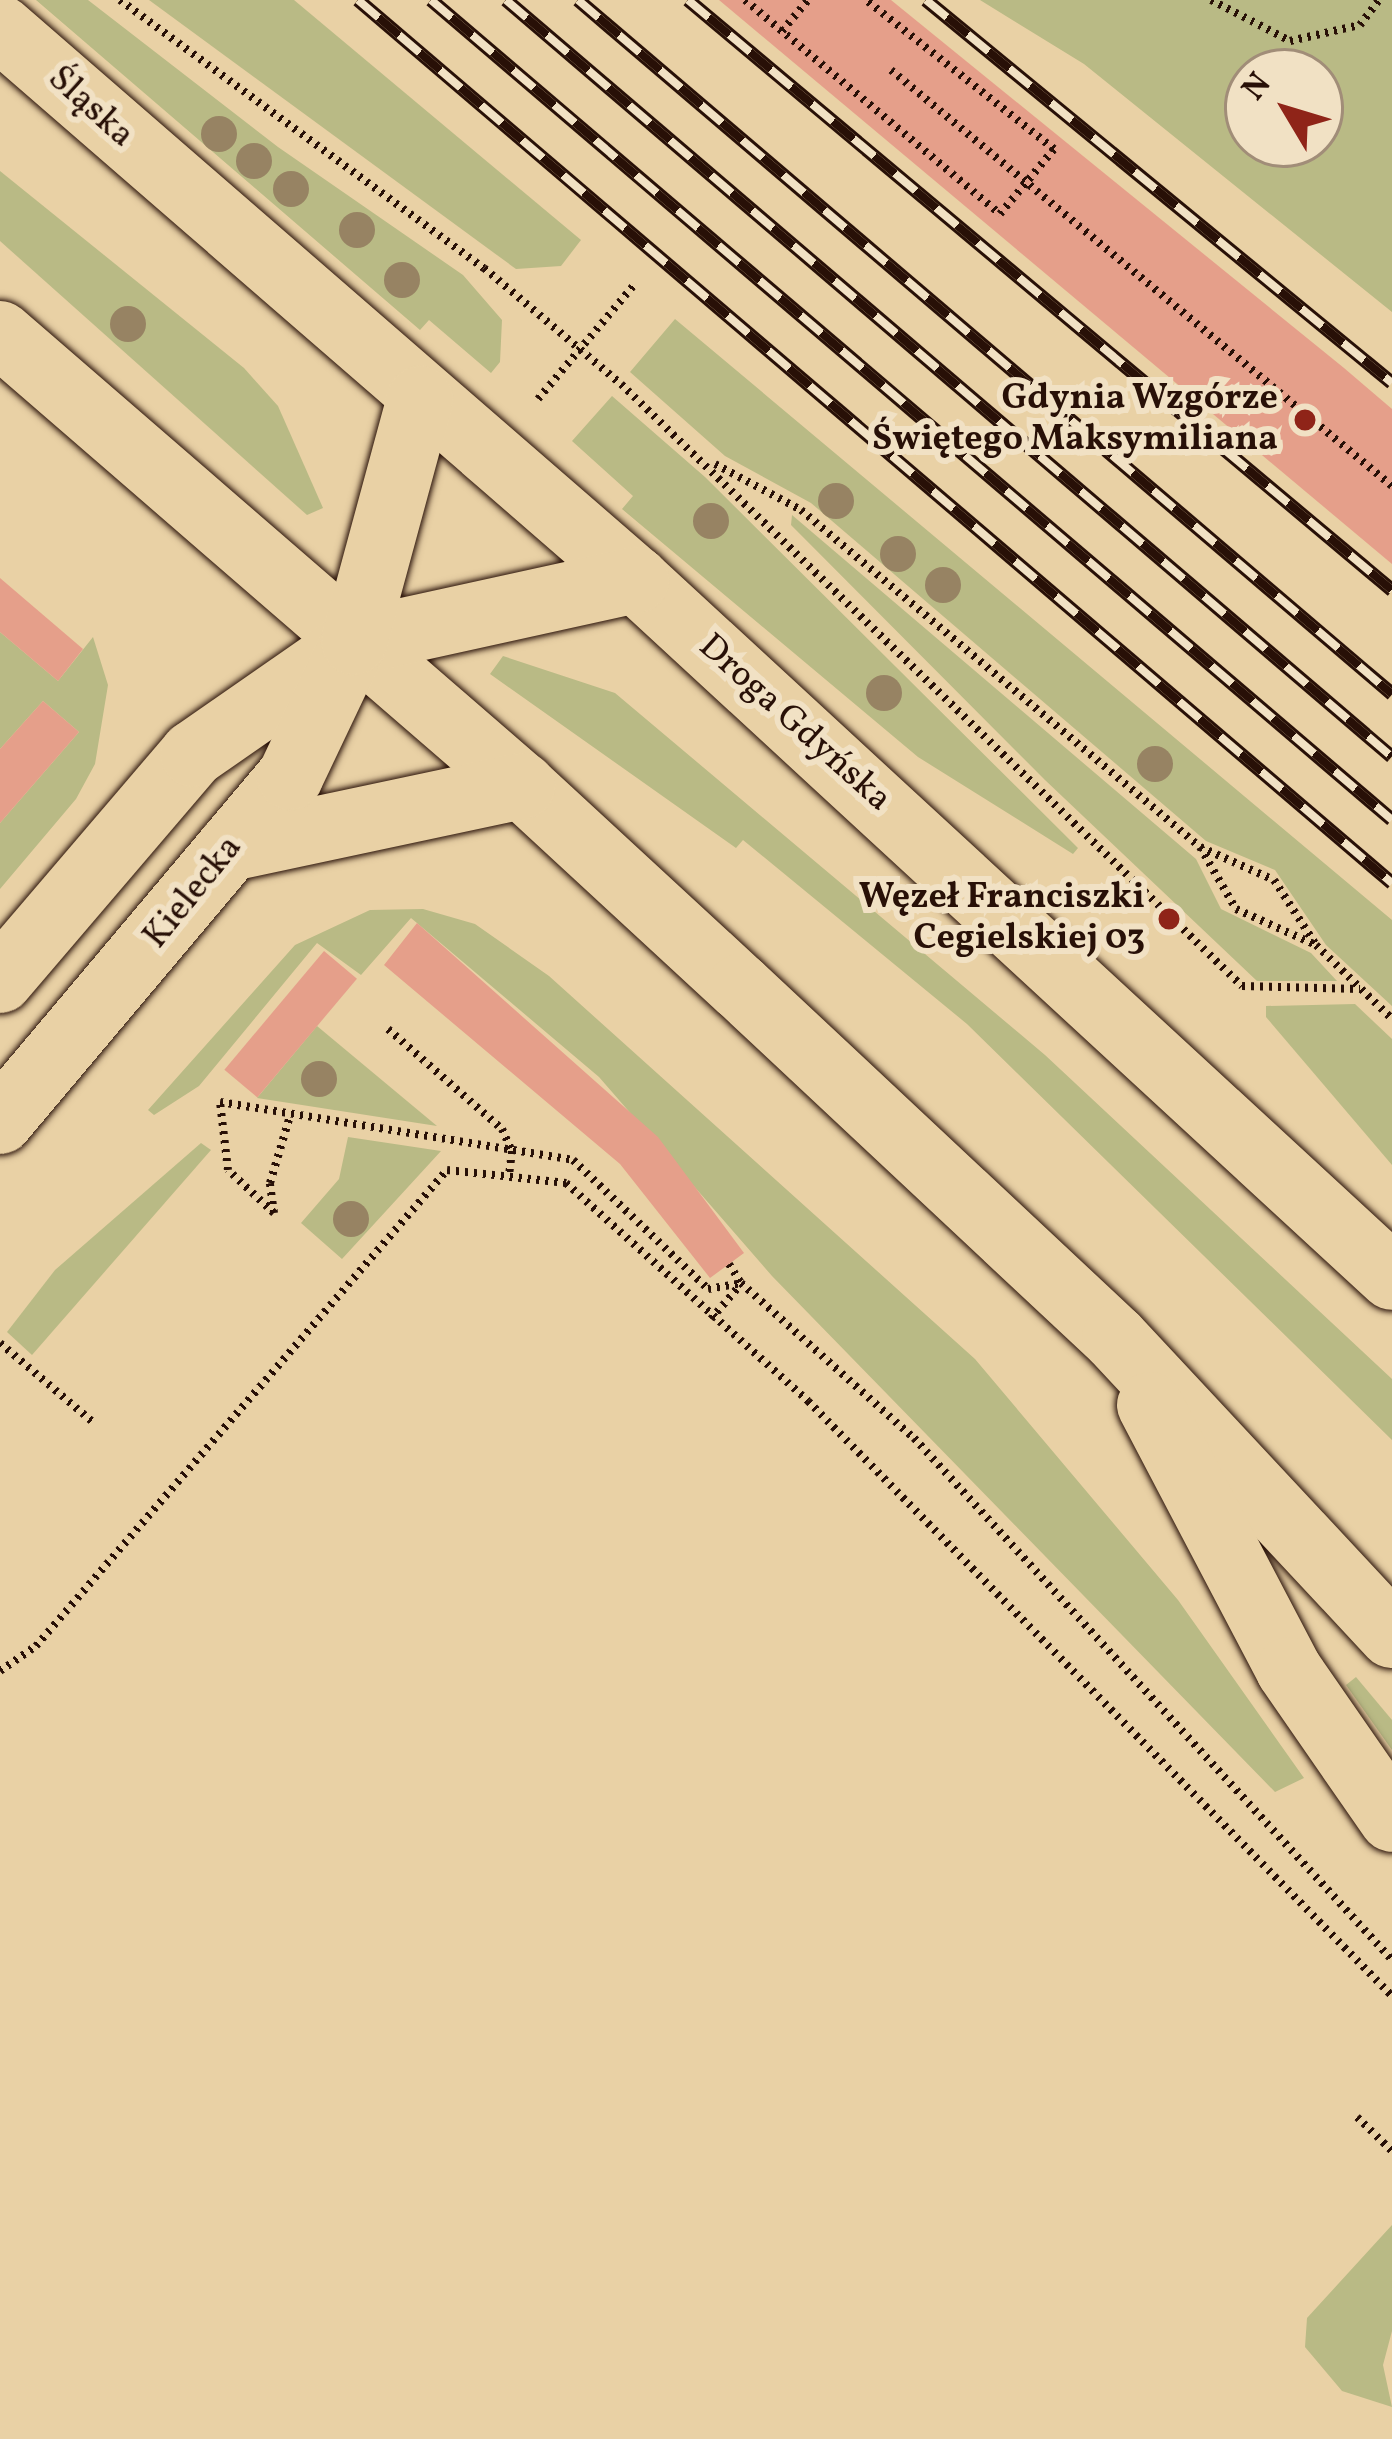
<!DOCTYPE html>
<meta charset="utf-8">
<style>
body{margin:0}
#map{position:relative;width:1392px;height:2439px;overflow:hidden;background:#e9d1a5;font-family:Vollkorn,serif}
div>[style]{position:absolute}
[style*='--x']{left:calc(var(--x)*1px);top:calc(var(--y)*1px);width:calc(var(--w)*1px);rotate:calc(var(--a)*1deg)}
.green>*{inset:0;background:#b9ba85}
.building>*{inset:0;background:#e59f8a;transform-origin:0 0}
.path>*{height:8px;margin-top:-4px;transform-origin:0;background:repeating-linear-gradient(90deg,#281007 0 3px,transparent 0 9px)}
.roads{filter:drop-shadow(0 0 3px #281007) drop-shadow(0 0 3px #281007)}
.major>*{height:66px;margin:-33px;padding:0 33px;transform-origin:33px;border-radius:33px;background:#e9d1a5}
.rail>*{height:14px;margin-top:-7px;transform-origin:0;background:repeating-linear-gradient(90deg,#f1e1c4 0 27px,#281007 0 54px);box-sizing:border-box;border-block:3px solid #281007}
.trees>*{width:36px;height:36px;margin:-18px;border-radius:50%;background:#978363}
.dots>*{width:33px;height:33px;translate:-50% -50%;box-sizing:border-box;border:6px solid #f1e1c4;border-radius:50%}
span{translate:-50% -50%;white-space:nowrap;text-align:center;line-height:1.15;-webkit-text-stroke:12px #f1e1c4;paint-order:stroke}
.street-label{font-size:36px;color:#281007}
.poi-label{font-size:36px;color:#281007;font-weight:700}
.right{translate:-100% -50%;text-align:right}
.north{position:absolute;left:1224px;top:48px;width:120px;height:120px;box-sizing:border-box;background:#f1e1c4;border:3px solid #a18d78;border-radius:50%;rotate:308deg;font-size:33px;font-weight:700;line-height:48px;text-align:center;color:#281007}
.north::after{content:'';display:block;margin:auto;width:42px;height:54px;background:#8f2418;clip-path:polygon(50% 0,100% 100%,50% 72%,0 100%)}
</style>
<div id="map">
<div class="green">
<div style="clip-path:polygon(36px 0,88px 0,278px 147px,463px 275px,502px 320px,500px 362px,491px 373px,429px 320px,420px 330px)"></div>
<div style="clip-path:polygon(149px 0,294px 0,581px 240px,561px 266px,516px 269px)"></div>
<div style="clip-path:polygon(evenodd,980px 0,1392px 0,1392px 312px,1084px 64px,980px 0,1320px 72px,1320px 144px,1248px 144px,1248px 72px,1320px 72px)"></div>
<div style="clip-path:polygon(0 171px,244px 368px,278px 406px,323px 508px,307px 515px,0 241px)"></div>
<div style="clip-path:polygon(675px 319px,1392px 920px,1392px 1006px,1326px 945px,1275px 870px,1206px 841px,811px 503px,725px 456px,630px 372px)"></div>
<div style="clip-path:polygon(612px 396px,705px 477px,1078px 848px,1073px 854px,918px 757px,622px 509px,633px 496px,572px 441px)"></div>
<div style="clip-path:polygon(792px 515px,1196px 859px,1221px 909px,1311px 953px,1337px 981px,1257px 981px,1045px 780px,791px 525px)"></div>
<div style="clip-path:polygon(0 632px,58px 681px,93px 637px,108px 685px,95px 764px,76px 799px,0 889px,0 823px,79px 732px,43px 701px,0 749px)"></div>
<div style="clip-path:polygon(503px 656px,615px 693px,1045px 1055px,1392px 1379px,1392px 1440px,967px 1024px,743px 840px,736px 848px,490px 674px)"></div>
<div style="clip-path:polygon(423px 909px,475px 924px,549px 976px,975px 1359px,1178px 1600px,1304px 1778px,1275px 1792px,772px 1276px,599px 1077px,411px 918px,361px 975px,317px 943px,199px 1086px,154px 1115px,148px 1110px,295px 945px,370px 910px)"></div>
<div style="clip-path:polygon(1355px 1004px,1392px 1039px,1392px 1165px,1266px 1017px,1266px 1006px)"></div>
<div style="clip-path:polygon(317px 1026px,437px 1126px,257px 1098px)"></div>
<div style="clip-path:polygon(348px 1137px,441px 1151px,342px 1259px,301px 1223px,339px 1179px)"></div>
<div style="clip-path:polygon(201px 1143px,211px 1150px,32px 1355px,7px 1332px,55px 1270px)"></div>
<div style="clip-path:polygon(1356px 1677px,1392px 1720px,1392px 1750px,1346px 1685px)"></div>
<div style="clip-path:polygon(1392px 2225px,1392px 2331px,1383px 2365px,1392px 2407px,1342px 2391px,1305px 2347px,1307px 2318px)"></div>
</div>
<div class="building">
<div style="clip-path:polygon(719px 0,891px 0,1344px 368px,1392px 409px,1392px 564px)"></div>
<div style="clip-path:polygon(0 578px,83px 649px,58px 681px,0 632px)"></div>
<div style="clip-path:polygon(43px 701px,79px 732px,0 823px,0 749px)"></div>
<div style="clip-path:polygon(417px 923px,658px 1137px,744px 1253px,710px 1278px,620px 1164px,384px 965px)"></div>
<div style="left:324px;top:951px;width:43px;height:155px;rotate:40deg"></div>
</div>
<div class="path">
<div style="--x:120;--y:0;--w:452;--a:36.4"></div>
<div style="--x:484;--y:268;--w:180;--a:40.3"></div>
<div style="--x:621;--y:384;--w:865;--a:44.11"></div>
<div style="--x:1242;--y:986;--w:118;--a:1.5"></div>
<div style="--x:745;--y:0;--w:333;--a:40"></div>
<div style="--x:1000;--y:214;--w:85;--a:-50.3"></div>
<div style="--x:1054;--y:149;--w:240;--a:-141.6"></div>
<div style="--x:1211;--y:0;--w:89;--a:27.4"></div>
<div style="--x:1290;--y:41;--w:72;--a:-12.9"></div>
<div style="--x:1360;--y:25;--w:31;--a:-53"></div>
<div style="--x:782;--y:31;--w:40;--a:-50"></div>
<div style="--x:891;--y:70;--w:651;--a:39.7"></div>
<div style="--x:538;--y:399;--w:149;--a:-49.9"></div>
<div style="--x:715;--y:464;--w:98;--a:28.1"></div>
<div style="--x:801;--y:510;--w:522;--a:40.18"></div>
<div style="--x:1200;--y:847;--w:81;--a:24"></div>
<div style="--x:1274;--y:880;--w:77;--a:57.1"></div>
<div style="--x:1316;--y:945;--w:106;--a:44.2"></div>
<div style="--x:1200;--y:847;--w:72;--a:59.9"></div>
<div style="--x:1236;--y:909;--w:85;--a:24.2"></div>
<div style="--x:388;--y:1029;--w:152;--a:41.3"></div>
<div style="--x:502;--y:1129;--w:24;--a:66"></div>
<div style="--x:512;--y:1151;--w:24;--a:97"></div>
<div style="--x:274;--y:1213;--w:63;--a:-136.9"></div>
<div style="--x:228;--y:1170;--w:68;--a:-96.7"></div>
<div style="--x:220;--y:1102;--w:358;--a:9.3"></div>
<div style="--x:573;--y:1160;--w:187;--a:43.7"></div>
<div style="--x:708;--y:1289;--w:34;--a:-10"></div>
<div style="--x:274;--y:1213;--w:30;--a:-98"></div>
<div style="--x:270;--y:1183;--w:70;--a:-73.4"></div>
<div style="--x:729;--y:1264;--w:22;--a:58"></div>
<div style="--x:741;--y:1283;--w:232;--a:41.9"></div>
<div style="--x:914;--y:1438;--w:708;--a:47.52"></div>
<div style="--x:711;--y:1319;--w:45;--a:-49.5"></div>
<div style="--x:0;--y:1343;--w:123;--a:40.4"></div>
<div style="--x:0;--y:1671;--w:44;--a:-34.8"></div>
<div style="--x:36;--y:1646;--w:629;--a:-49.19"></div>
<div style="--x:447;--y:1170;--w:120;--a:6.2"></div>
<div style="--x:566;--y:1183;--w:326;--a:42"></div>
<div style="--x:808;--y:1401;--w:834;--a:45.53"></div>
<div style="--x:1357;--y:2117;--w:49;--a:44.2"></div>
</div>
<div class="roads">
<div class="major">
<div style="--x:0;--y:28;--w:842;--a:40.96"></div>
<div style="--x:636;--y:580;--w:1028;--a:42.67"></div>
<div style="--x:0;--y:334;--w:690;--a:40.89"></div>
<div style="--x:522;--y:786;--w:297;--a:42.7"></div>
<div style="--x:740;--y:987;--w:514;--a:43.11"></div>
<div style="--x:1115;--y:1338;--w:406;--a:47"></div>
<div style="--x:230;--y:848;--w:299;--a:-12"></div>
<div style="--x:0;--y:980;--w:297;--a:-49.5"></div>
<div style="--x:193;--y:754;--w:196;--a:-34.8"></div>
<div style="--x:354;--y:642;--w:289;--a:-12.4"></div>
<div style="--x:0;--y:1121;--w:450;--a:-49.9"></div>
<div style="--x:290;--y:777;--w:149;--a:-64.6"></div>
<div style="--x:354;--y:642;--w:252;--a:-74.8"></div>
<div style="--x:1150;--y:1405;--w:299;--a:62.3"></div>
<div style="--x:1289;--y:1670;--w:181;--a:55.3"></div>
</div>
</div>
<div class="rail">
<div style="--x:358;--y:0;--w:1360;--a:40.5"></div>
<div style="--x:431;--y:0;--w:1263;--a:40.47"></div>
<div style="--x:506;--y:0;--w:1165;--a:40.51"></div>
<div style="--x:578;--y:0;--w:1070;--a:40.45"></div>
<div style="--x:688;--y:0;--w:919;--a:39.97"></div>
<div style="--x:926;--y:0;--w:603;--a:39.42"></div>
</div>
<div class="trees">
<div style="left:219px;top:134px"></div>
<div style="left:254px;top:161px"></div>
<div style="left:291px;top:189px"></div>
<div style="left:357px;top:230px"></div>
<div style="left:402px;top:280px"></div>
<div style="left:128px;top:324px"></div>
<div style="left:836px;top:501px"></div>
<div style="left:711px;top:521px"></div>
<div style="left:898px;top:554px"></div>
<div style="left:943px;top:585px"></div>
<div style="left:884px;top:693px"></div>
<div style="left:1155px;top:764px"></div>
<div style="left:319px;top:1079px"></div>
<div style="left:351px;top:1219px"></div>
</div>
<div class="dots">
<div style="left:1305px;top:420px;background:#8f2418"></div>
<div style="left:1169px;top:919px;background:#8f2418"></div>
</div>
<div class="street-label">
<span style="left:90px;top:108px;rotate:42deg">Śląska</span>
<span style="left:794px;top:724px;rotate:42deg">Droga Gdyńska</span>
<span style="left:194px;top:893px;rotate:-51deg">Kielecka</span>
</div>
<div class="poi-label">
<span class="right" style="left:1278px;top:420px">Gdynia Wzgórze<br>Świętego Maksymiliana</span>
<span class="right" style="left:1145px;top:919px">Węzeł Franciszki<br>Cegielskiej 03</span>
</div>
<div class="north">N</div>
</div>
